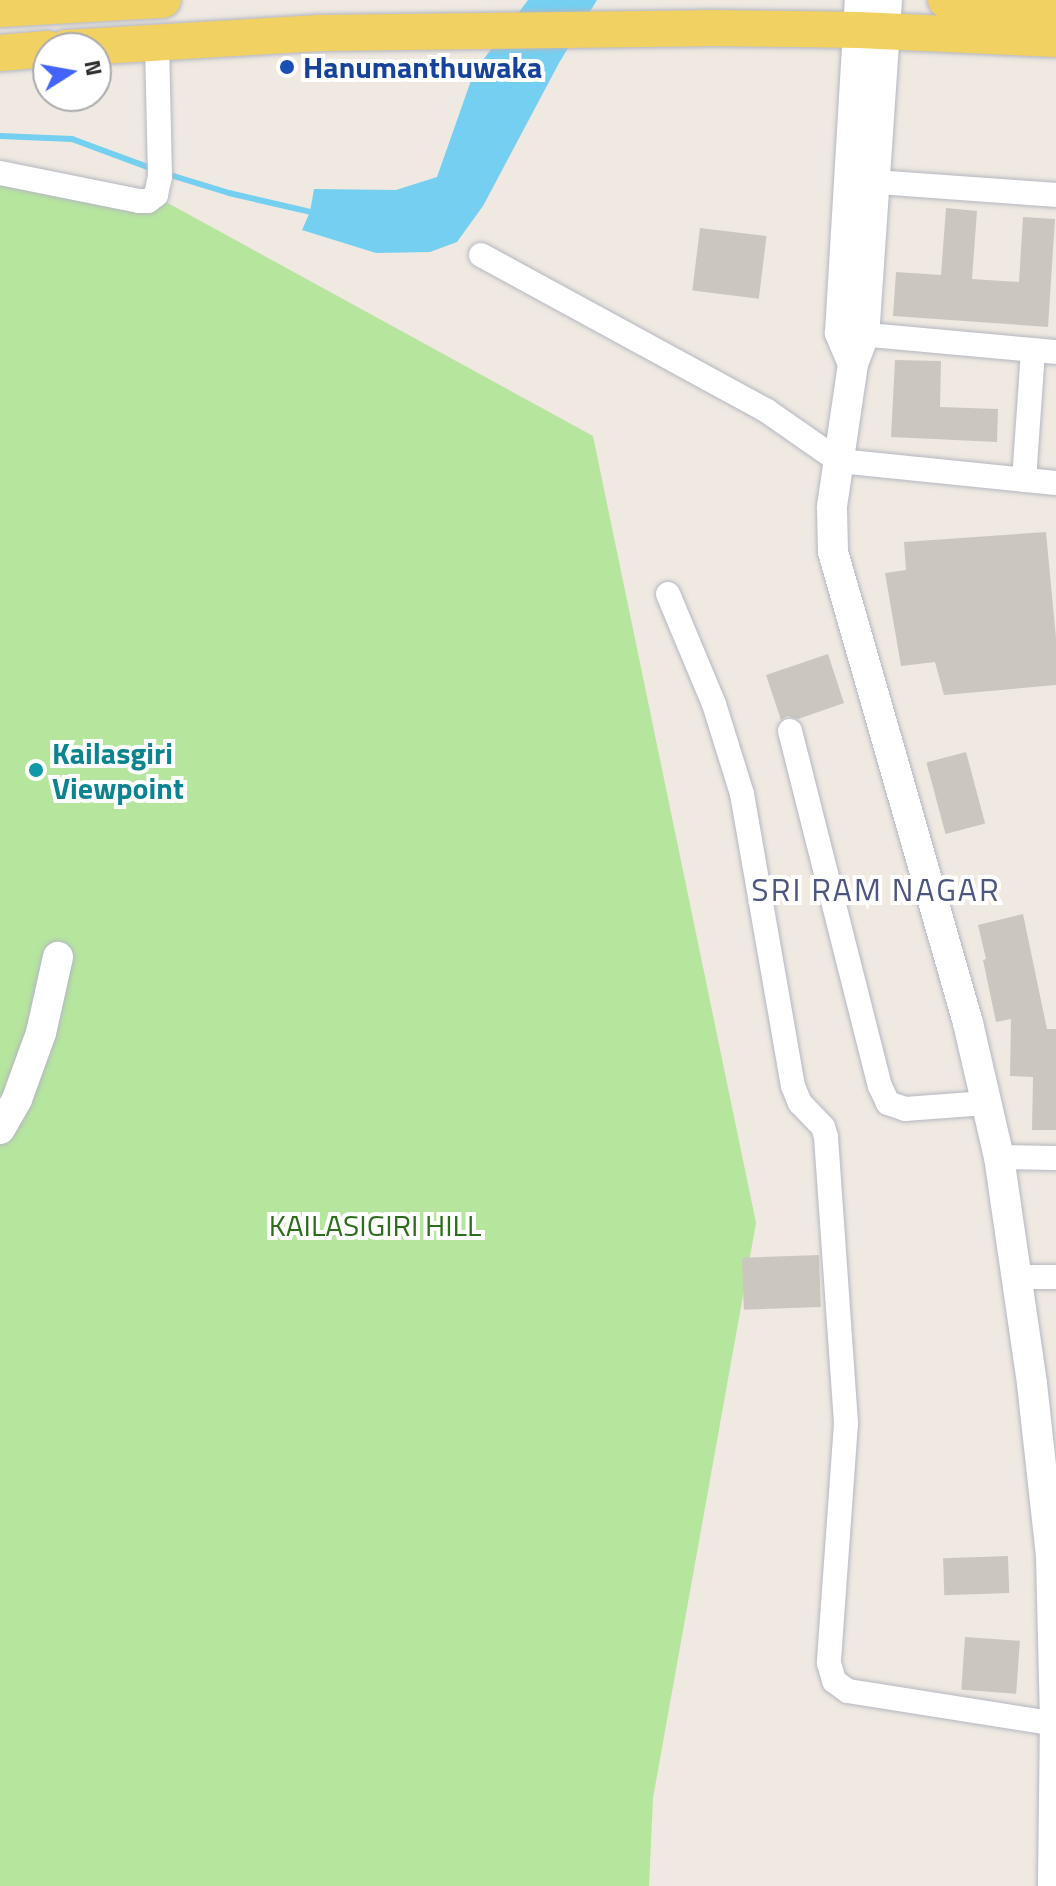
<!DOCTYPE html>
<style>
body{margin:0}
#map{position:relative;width:1056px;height:1886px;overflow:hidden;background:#efe9e1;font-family:"Titillium Web",sans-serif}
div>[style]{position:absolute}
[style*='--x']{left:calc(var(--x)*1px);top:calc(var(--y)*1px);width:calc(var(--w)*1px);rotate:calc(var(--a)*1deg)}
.green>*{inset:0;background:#b6e59e}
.water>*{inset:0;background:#75cff0}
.stream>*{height:6px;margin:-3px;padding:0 3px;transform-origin:3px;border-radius:3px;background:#75cff0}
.building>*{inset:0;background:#cbc7bf;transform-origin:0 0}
.roads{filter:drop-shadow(0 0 2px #b4b7c1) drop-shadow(0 0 2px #b4b7c1)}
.minor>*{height:24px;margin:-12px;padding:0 12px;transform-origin:12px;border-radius:12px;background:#fff}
.tertiary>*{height:30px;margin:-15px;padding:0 15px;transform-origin:15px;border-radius:15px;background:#fff}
.primary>*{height:36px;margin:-18px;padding:0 18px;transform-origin:18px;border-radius:18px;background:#f2d163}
.dots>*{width:22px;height:22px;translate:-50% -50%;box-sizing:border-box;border:4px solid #fff;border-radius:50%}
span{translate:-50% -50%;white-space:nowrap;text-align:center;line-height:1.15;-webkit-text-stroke:8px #fff;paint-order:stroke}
.transit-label{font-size:30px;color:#164399;font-weight:700}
.left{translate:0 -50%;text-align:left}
.culture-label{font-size:30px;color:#0d838f;font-weight:700}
.park-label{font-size:30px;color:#2c6e1b}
.neighbourhood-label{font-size:32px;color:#4d5680;letter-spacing:2px}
.north{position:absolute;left:32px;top:32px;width:80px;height:80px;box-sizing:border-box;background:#fff;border:2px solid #ababab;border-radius:50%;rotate:79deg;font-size:22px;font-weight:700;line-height:32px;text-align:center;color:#2e2e2e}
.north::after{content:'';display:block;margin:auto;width:28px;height:36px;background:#4264fb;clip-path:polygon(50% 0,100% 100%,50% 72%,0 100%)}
</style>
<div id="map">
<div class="green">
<div style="clip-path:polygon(0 185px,144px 190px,593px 436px,756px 1223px,653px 1798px,649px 1886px,0 1886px)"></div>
</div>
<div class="water">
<div style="clip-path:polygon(528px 0,597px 0,559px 63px,483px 206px,457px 242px,430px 252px,376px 253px,302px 230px,310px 212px,314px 189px,396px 190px,437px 177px,474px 72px)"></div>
</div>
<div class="stream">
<div style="--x:0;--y:136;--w:72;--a:2.4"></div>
<div style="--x:72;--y:139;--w:86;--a:20.3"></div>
<div style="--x:167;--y:174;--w:65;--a:17"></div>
<div style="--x:229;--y:193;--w:88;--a:13.1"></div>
</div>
<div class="building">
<div style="clip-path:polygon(946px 208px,977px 211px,972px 279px,1019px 282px,1023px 217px,1055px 219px,1048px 327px,893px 316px,896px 272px,941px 275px)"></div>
<div style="left:700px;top:228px;width:67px;height:63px;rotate:7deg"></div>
<div style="clip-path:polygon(895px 360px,941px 361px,940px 407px,998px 409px,997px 442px,891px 437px)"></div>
<div style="clip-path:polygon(1046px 532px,1056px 638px,1056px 685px,944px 695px,935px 662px,901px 666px,885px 573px,906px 570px,904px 542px)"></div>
<div style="clip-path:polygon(828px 654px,844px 703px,798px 719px,787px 716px,781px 720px,766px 675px)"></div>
<div style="left:966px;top:752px;width:74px;height:41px;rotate:75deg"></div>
<div style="clip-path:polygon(1023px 914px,1047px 1029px,1056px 1029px,1056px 1130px,1032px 1130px,1033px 1077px,1010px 1076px,1011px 1019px,996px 1022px,983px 960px,986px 959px,978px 925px)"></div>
<div style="left:819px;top:1255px;width:52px;height:77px;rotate:88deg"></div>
<div style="left:1008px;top:1556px;width:37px;height:65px;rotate:88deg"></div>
<div style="left:965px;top:1637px;width:55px;height:53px;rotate:4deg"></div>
</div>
<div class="roads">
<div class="minor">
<div style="--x:0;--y:173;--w:142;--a:11.4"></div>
<div style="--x:139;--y:201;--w:9;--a:0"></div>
<div style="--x:148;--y:201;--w:10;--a:-37"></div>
<div style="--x:156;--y:195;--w:19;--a:-78"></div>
<div style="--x:160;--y:176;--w:135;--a:-91.3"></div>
<div style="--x:876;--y:182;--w:180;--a:4.1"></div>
<div style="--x:481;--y:255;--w:326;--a:28.6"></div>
<div style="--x:767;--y:411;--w:88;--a:34.8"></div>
<div style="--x:839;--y:461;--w:218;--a:5.8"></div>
<div style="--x:847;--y:333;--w:210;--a:5.2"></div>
<div style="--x:1024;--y:480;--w:130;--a:-86"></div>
<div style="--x:668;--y:594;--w:119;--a:67.3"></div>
<div style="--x:714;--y:704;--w:94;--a:72.7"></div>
<div style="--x:742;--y:794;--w:296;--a:80.1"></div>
<div style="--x:793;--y:1086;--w:18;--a:68"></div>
<div style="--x:800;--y:1103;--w:33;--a:46"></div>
<div style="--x:823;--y:1127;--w:10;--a:73"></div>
<div style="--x:826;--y:1137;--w:287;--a:86"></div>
<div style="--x:846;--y:1423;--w:241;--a:94.1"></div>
<div style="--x:829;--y:1663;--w:19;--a:74"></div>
<div style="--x:834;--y:1681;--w:17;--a:36"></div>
<div style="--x:848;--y:1691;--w:211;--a:9"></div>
<div style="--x:790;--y:731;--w:366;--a:75.8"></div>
<div style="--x:880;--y:1086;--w:19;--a:65"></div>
<div style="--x:888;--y:1103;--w:18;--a:19"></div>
<div style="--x:905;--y:1109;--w:81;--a:-4.2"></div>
<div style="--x:999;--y:1157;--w:57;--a:1"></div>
<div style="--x:1016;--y:1277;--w:40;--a:0"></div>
</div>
<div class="tertiary">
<div style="--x:887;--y:0;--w:336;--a:93.9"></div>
<div style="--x:864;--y:335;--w:31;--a:111"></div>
<div style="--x:853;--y:364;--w:145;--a:98.4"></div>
<div style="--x:832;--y:507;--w:45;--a:88.7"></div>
<div style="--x:833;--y:552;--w:490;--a:74"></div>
<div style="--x:968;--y:1023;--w:138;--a:77"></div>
<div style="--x:999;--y:1157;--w:229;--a:81.7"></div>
<div style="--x:1032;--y:1384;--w:174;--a:83.7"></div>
<div style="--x:1051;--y:1557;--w:160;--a:88.6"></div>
<div style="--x:1055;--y:1717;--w:169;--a:90.7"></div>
<div style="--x:853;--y:364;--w:34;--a:-113"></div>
<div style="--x:840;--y:333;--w:334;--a:-86.6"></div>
<div style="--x:0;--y:1129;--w:34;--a:-60"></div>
<div style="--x:17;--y:1099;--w:70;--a:-70"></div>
<div style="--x:41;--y:1033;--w:78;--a:-77.4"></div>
</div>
<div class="primary">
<div style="--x:946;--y:0;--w:110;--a:4.2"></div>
<div style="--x:0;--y:9;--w:163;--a:-3.2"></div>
<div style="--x:66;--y:48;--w:254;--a:-3.4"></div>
<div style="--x:320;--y:33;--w:384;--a:-0.7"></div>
<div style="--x:704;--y:28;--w:155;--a:0.7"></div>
<div style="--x:859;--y:30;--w:197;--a:2.6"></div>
<div style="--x:0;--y:53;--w:48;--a:-4.8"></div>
</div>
</div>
<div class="dots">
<div style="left:287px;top:67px;background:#1a4fb4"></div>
<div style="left:36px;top:770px;background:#0f9aa8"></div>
</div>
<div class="transit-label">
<span class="left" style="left:303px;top:67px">Hanumanthuwaka</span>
</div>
<div class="culture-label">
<span class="left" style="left:52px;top:770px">Kailasgiri<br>Viewpoint</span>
</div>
<div class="park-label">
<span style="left:375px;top:1225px">KAILASIGIRI HILL</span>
</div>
<div class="neighbourhood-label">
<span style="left:876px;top:889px">SRI RAM NAGAR</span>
</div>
<div class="north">N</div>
</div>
